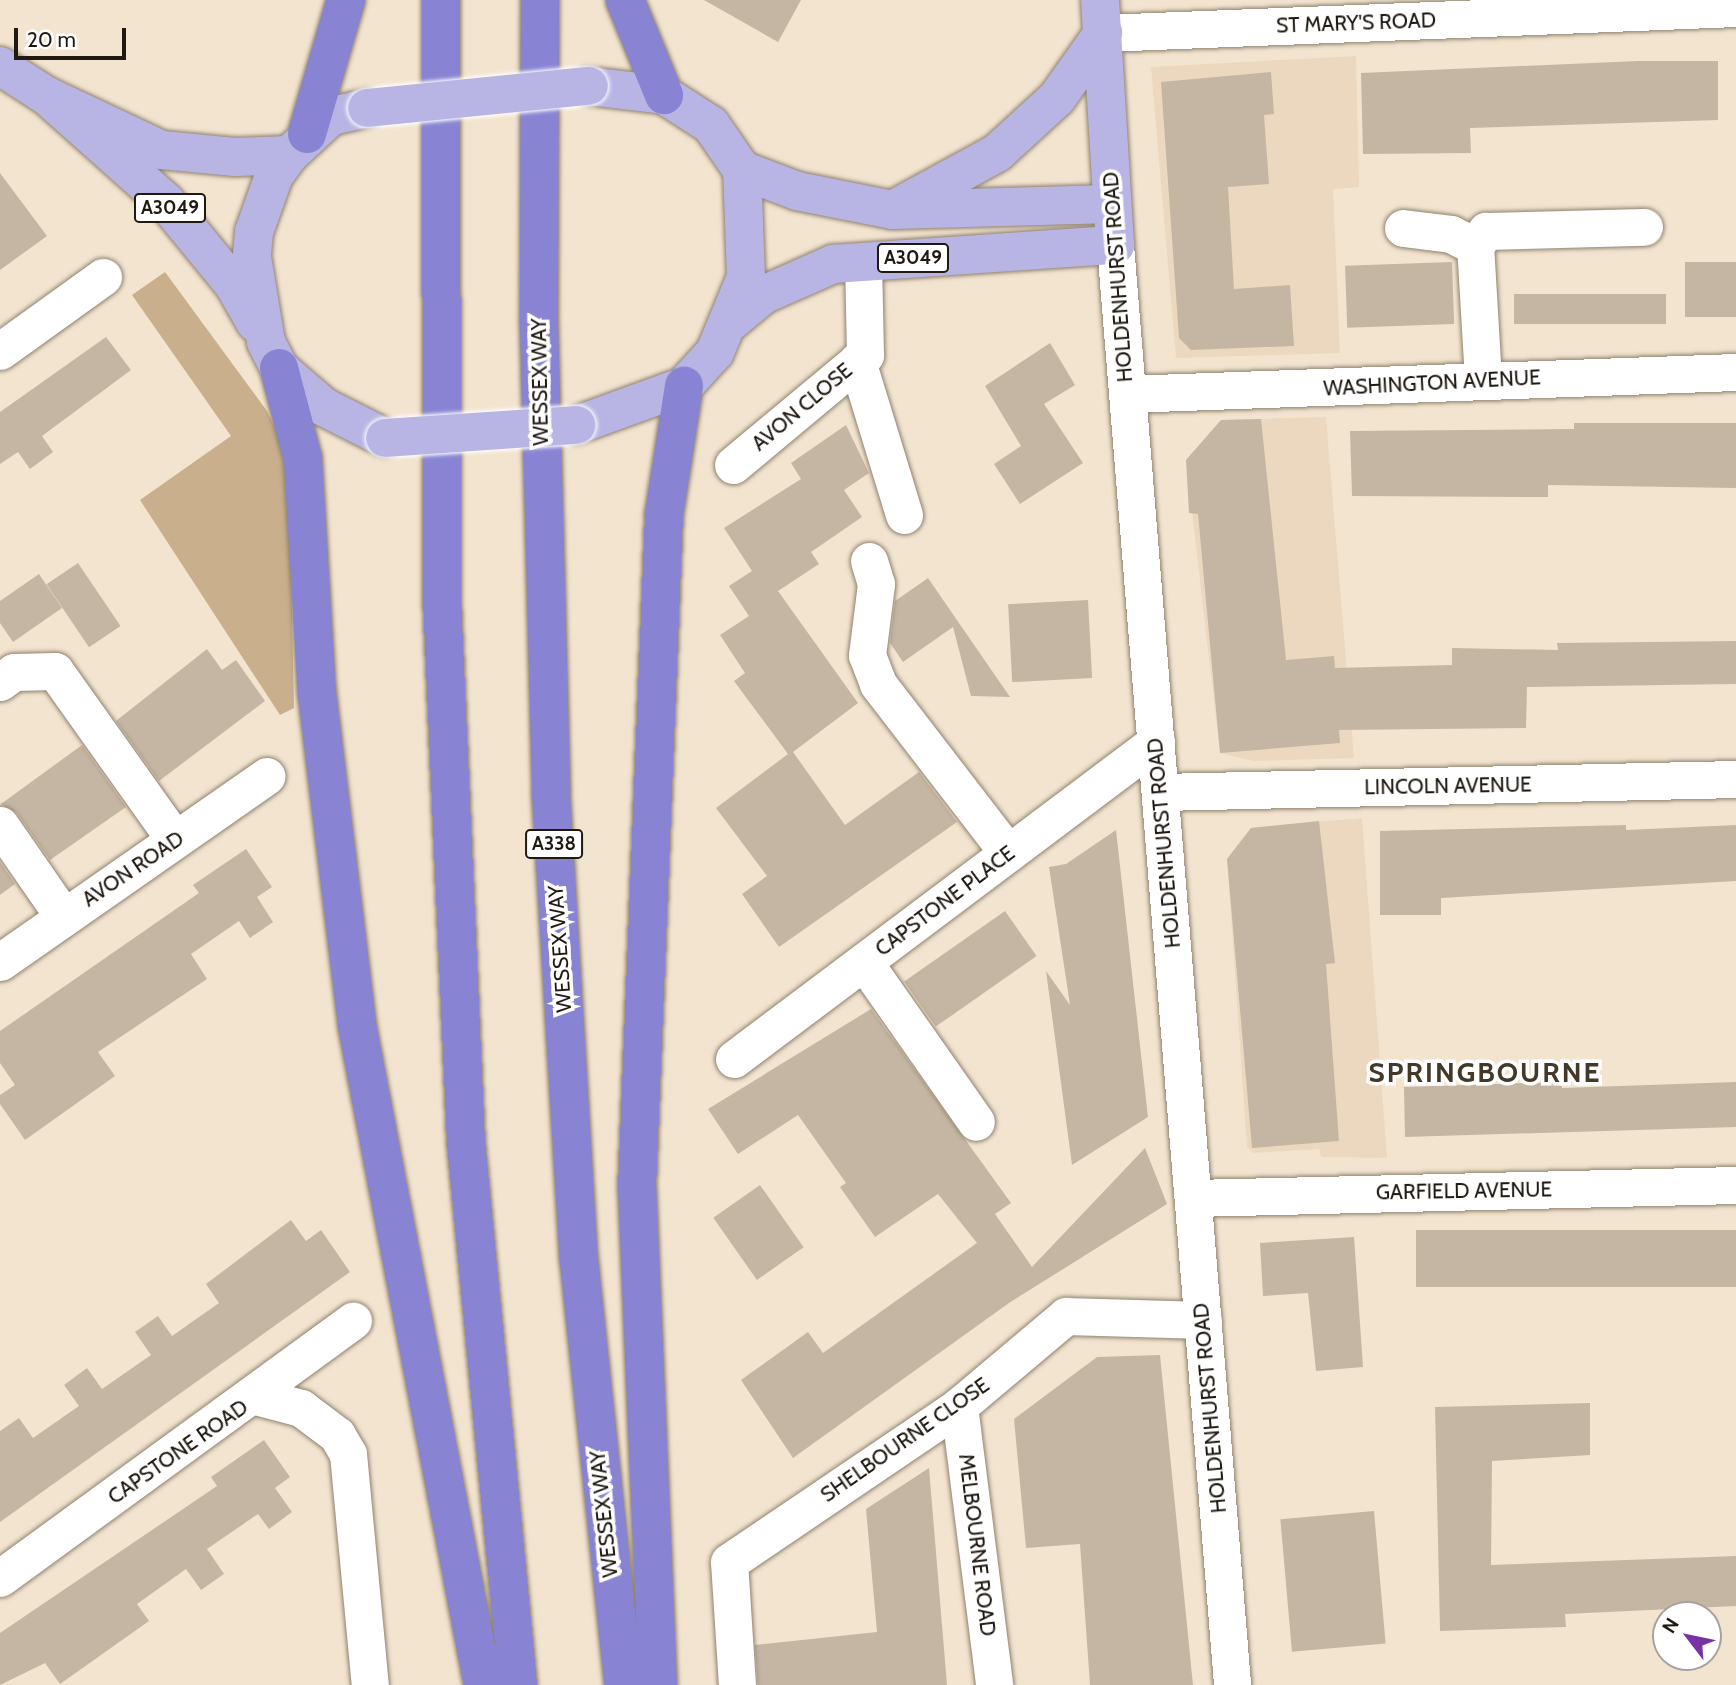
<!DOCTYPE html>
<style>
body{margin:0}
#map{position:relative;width:1736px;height:1685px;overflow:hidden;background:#f3e4d0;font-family:Cabin,sans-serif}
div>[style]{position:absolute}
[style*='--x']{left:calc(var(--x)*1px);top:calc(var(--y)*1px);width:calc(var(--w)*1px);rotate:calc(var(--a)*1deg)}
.built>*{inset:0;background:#ecd8be}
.green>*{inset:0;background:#c9af8c}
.building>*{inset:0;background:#c5b6a3;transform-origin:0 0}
.roads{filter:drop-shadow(0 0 2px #8f826f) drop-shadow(0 0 2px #8f826f)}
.minor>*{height:37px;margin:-18.5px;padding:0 18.5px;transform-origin:18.5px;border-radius:18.5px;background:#fff}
.major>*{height:38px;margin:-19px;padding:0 19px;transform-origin:19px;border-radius:19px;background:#b8b5e5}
.highway>*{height:38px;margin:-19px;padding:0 19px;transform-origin:19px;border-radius:19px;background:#8884d3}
.bridges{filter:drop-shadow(0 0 2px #fff) drop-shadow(0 0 2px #fff)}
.major-bridge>*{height:38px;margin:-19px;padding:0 19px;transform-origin:19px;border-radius:19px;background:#b8b5e5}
span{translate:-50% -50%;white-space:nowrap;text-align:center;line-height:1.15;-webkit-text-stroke:7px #fff;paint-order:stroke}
.shield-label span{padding:2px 5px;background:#fff;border:2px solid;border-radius:5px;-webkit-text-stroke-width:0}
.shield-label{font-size:19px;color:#1f1912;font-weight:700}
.street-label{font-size:21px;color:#1f1912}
.district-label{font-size:28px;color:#443828;font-weight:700;letter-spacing:2px}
.north{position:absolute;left:1652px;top:1601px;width:70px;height:70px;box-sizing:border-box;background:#fff;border:2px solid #a5a3a0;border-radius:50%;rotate:302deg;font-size:19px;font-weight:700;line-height:28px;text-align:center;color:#1f1912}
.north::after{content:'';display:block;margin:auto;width:24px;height:32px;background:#7832a6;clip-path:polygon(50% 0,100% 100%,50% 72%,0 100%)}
.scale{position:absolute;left:14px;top:28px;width:112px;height:32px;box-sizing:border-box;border:4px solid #1f1912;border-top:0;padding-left:9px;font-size:21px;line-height:24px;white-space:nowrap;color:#1f1912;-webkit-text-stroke:5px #fff;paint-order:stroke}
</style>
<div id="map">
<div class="built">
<div style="clip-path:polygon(1356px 56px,1359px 187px,1333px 189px,1340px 353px,1176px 358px,1151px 67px)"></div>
<div style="clip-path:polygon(1326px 417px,1354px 758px,1253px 761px,1220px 753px,1186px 460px,1221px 420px)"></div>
<div style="clip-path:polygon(1362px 818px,1387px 1158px,1321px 1157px,1319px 1149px,1254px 1153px,1247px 1147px,1227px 859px,1251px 828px)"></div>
</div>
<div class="green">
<div style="clip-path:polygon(165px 272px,267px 411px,281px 440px,289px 474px,294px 708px,280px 715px,140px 500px,231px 436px,132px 295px)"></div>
</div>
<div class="building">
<div style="clip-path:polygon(704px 0,801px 0,778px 42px)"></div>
<div style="clip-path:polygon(1638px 61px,1718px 61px,1718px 120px,1470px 128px,1471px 153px,1363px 154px,1361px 73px)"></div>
<div style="clip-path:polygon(1271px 72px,1274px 114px,1264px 115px,1269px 184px,1228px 187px,1234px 289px,1290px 285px,1294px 346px,1191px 350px,1179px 338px,1161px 82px)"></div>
<div style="clip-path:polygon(0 173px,47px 236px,0 270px)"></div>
<div style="left:1452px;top:262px;width:62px;height:107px;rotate:88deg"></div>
<div style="left:1736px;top:262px;width:55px;height:51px;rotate:90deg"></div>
<div style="left:1666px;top:294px;width:30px;height:152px;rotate:90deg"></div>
<div style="clip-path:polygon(106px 337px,131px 370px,42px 436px,53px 452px,30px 469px,18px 452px,0 464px,0 412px)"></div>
<div style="clip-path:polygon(1050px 343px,1075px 385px,1044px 404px,1083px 463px,1020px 504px,994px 464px,1021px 446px,985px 386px)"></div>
<div style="clip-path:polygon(1261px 419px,1286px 660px,1334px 656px,1335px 668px,1452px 665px,1452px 648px,1558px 650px,1557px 643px,1736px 641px,1736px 684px,1527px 687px,1526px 728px,1339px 730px,1340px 743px,1220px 753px,1198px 514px,1189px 513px,1186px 460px,1221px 420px)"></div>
<div style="clip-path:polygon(1574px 423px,1736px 423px,1736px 488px,1548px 485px,1548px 497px,1352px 496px,1350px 431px,1574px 429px)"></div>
<div style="clip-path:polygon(846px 425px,869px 473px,844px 490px,862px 517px,811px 552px,819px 564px,778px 591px,858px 703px,793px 752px,845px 825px,919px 772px,957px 822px,779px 947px,742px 894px,767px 876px,716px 808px,788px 754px,734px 681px,745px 673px,720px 635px,749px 616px,729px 586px,752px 571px,724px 528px,801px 479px,791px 463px)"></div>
<div style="left:78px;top:563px;width:76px;height:38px;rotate:56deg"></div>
<div style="clip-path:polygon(39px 574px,62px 608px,13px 642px,0 623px,0 601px)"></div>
<div style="clip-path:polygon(928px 578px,959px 623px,1010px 697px,971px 696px,953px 627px,903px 662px,890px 643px,895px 601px)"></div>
<div style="left:1088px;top:600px;width:78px;height:80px;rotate:87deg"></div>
<div style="clip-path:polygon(207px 649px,222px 670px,236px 660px,265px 701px,159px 781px,116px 721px)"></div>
<div style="clip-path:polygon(82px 745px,126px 807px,50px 860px,17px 813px,1px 804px)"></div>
<div style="clip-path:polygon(1319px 821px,1335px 963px,1326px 964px,1339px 1141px,1252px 1148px,1227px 859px,1251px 828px)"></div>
<div style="clip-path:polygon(1626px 825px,1626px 830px,1736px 825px,1736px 881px,1441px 898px,1441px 915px,1380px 915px,1380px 831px)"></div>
<div style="clip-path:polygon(1116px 830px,1148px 1117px,1072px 1165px,1046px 971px,1070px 1005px,1049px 867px,1066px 864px)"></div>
<div style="clip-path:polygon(246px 849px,272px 887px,257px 897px,273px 922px,250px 938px,239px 921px,191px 954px,207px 979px,98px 1052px,115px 1076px,25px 1140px,0 1104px,0 1095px,15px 1085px,0 1063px,0 1031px,199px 893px,193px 885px)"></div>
<div style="clip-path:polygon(0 862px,15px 884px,0 895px)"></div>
<div style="left:1005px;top:911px;width:55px;height:123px;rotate:55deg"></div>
<div style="clip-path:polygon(871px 1009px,1011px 1203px,995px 1214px,1032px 1267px,1145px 1148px,1167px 1204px,1009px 1303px,793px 1458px,741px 1380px,808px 1332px,823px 1353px,977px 1243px,938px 1194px,875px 1237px,840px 1187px,846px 1183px,798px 1115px,738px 1154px,708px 1109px)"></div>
<div style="clip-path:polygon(1561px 1082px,1562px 1088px,1736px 1082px,1736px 1127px,1405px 1137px,1404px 1087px)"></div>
<div style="left:760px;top:1185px;width:76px;height:57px;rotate:55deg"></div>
<div style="clip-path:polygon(291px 1220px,306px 1241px,321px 1230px,350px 1272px,0 1522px,0 1431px,19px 1418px,33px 1438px,79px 1406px,64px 1385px,87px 1368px,102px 1389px,151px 1355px,135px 1332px,158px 1316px,172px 1336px,219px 1303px,206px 1284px)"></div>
<div style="left:1736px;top:1230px;width:57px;height:320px;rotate:90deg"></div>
<div style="clip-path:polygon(1354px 1237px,1363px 1367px,1316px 1371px,1308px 1293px,1263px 1296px,1260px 1243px)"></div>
<div style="clip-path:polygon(1160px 1355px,1193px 1685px,1090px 1685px,1080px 1544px,1026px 1548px,1014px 1419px,1097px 1357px)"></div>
<div style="clip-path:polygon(1590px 1403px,1590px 1455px,1492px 1461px,1491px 1565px,1736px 1556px,1736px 1606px,1565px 1614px,1566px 1627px,1440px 1631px,1435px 1407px)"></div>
<div style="clip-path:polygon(264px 1440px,290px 1477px,275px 1488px,292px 1512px,269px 1529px,258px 1514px,207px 1549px,224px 1574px,201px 1590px,186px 1569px,137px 1604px,149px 1621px,60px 1684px,45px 1663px,0 1685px,0 1633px,217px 1486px,211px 1477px)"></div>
<div style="clip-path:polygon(929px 1468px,947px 1685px,758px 1685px,755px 1645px,877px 1632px,866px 1509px)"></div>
<div style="left:1374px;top:1511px;width:133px;height:94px;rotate:85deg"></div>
</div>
<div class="roads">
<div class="minor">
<div style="--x:1103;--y:33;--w:633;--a:-2.26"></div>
<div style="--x:1403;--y:228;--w:48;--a:7.1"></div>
<div style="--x:1451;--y:234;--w:27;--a:27"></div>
<div style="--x:1115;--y:245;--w:1445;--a:85.35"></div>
<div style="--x:0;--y:351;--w:127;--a:-35.7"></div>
<div style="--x:857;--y:361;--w:161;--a:73"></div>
<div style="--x:1483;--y:379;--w:133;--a:-93.4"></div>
<div style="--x:1475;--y:246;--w:19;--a:-54"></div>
<div style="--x:1486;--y:231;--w:158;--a:-1.5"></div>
<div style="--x:1127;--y:394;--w:609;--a:-2.07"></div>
<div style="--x:733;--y:465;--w:172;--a:-39.8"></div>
<div style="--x:865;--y:355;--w:93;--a:-91.2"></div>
<div style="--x:869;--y:561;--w:24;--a:73"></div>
<div style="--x:876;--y:584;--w:72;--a:97.2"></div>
<div style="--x:867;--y:655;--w:31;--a:69"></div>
<div style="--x:878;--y:684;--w:213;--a:52.4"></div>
<div style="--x:0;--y:682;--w:17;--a:-36"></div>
<div style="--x:14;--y:672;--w:41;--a:-1.4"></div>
<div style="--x:55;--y:671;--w:207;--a:54.6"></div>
<div style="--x:1160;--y:792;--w:576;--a:-1.29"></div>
<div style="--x:0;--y:825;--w:111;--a:55.3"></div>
<div style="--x:0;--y:962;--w:325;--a:-34.9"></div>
<div style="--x:864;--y:962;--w:195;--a:55"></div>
<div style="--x:734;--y:1059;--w:528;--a:-36.91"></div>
<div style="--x:1193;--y:1198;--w:543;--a:-1.37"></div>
<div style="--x:256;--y:1396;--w:47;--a:14.9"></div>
<div style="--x:301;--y:1408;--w:45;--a:36.9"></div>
<div style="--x:337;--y:1435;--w:22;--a:60"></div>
<div style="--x:348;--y:1454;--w:232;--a:84.6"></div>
<div style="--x:959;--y:1406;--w:281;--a:82.8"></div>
<div style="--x:0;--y:1578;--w:437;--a:-36.1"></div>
<div style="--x:737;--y:1685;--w:123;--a:-93.7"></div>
<div style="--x:729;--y:1562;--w:278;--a:-34.1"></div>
<div style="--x:959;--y:1406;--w:140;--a:-40.1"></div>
<div style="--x:1066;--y:1316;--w:137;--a:1.7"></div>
</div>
<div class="major">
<div style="--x:0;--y:66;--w:56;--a:32.6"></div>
<div style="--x:47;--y:96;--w:127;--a:25.2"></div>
<div style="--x:162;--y:150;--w:73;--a:5.5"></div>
<div style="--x:235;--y:157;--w:54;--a:-2.1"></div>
<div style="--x:47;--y:96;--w:159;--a:41.7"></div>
<div style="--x:166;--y:202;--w:107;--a:50.7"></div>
<div style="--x:234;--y:285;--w:43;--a:60.4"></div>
<div style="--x:367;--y:108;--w:37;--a:167"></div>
<div style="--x:331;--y:116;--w:57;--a:137.1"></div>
<div style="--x:289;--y:155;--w:26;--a:126"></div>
<div style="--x:274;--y:176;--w:59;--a:109.7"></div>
<div style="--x:254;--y:232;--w:25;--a:95"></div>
<div style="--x:252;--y:257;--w:86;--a:80.6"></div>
<div style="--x:266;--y:342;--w:29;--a:63"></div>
<div style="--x:279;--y:368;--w:60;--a:40.9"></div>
<div style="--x:324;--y:407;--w:68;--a:26.9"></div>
<div style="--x:742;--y:170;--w:59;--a:20.9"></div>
<div style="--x:797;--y:191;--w:98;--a:11.2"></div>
<div style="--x:893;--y:210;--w:219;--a:-1.6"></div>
<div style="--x:898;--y:207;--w:113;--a:-28.6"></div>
<div style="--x:997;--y:153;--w:81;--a:-42.5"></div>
<div style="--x:1057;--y:98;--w:80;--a:-54.7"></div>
<div style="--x:728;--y:324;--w:45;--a:-39.6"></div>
<div style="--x:763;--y:295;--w:77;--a:-23.9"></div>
<div style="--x:833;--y:264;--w:283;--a:-3.9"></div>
<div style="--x:1115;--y:245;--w:245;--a:-93.5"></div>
<div style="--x:577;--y:425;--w:114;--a:-20"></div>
<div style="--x:684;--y:386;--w:46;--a:-47.6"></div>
<div style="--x:715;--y:352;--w:81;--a:-67.5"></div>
<div style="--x:746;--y:277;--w:107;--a:-92.1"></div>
<div style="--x:742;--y:170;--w:55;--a:-124.6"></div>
<div style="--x:711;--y:125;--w:56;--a:-147.4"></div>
<div style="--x:664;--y:95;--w:76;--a:-173.2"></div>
</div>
<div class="highway">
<div style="--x:441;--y:0;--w:599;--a:89.9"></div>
<div style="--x:442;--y:599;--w:544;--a:87.47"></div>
<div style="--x:466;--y:1142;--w:545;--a:84.53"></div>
<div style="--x:540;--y:0;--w:323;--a:90.2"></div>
<div style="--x:539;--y:323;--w:470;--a:88.5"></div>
<div style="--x:551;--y:793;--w:468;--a:86.6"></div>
<div style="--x:579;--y:1260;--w:427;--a:84"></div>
<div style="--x:625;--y:0;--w:103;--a:67.7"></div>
<div style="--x:307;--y:134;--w:140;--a:-73.8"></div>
<div style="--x:279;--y:368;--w:94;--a:75.2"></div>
<div style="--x:303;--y:459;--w:234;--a:86.6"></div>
<div style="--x:317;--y:693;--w:334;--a:83.1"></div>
<div style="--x:357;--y:1025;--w:672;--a:79.19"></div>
<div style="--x:658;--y:1685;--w:497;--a:-92.4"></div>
<div style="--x:637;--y:1188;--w:674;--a:-87.7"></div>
<div style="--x:664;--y:515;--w:131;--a:-81.2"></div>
</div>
</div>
<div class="bridges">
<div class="major-bridge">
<div style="--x:367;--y:108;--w:223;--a:-5.7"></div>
<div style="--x:385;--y:438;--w:192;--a:-3.9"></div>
</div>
</div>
<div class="shield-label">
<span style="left:170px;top:208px">A3049</span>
<span style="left:913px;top:258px">A3049</span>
<span style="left:554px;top:844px">A338</span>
</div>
<div class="street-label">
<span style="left:1356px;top:23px;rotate:-2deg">ST MARY'S ROAD</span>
<span style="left:1118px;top:277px;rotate:-94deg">HOLDENHURST ROAD</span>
<span style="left:540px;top:382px;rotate:-91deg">WESSEX WAY</span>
<span style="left:1432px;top:383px;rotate:-3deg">WASHINGTON AVENUE</span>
<span style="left:802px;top:407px;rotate:-40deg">AVON CLOSE</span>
<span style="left:1448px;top:786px;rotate:-1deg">LINCOLN AVENUE</span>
<span style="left:1164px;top:843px;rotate:-95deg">HOLDENHURST ROAD</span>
<span style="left:133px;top:869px;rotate:-34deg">AVON ROAD</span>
<span style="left:945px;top:901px;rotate:-37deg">CAPSTONE PLACE</span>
<span style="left:560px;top:949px;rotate:-94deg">WESSEX WAY</span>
<span style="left:1464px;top:1191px;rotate:-1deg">GARFIELD AVENUE</span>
<span style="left:1210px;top:1408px;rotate:-95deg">HOLDENHURST ROAD</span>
<span style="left:905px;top:1440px;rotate:-35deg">SHELBOURNE CLOSE</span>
<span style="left:178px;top:1452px;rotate:-35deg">CAPSTONE ROAD</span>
<span style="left:604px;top:1514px;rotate:-96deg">WESSEX WAY</span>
<span style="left:977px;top:1545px;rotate:83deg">MELBOURNE ROAD</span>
</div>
<div class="district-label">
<span style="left:1485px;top:1072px">SPRINGBOURNE</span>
</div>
<div class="north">N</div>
<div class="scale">20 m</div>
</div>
